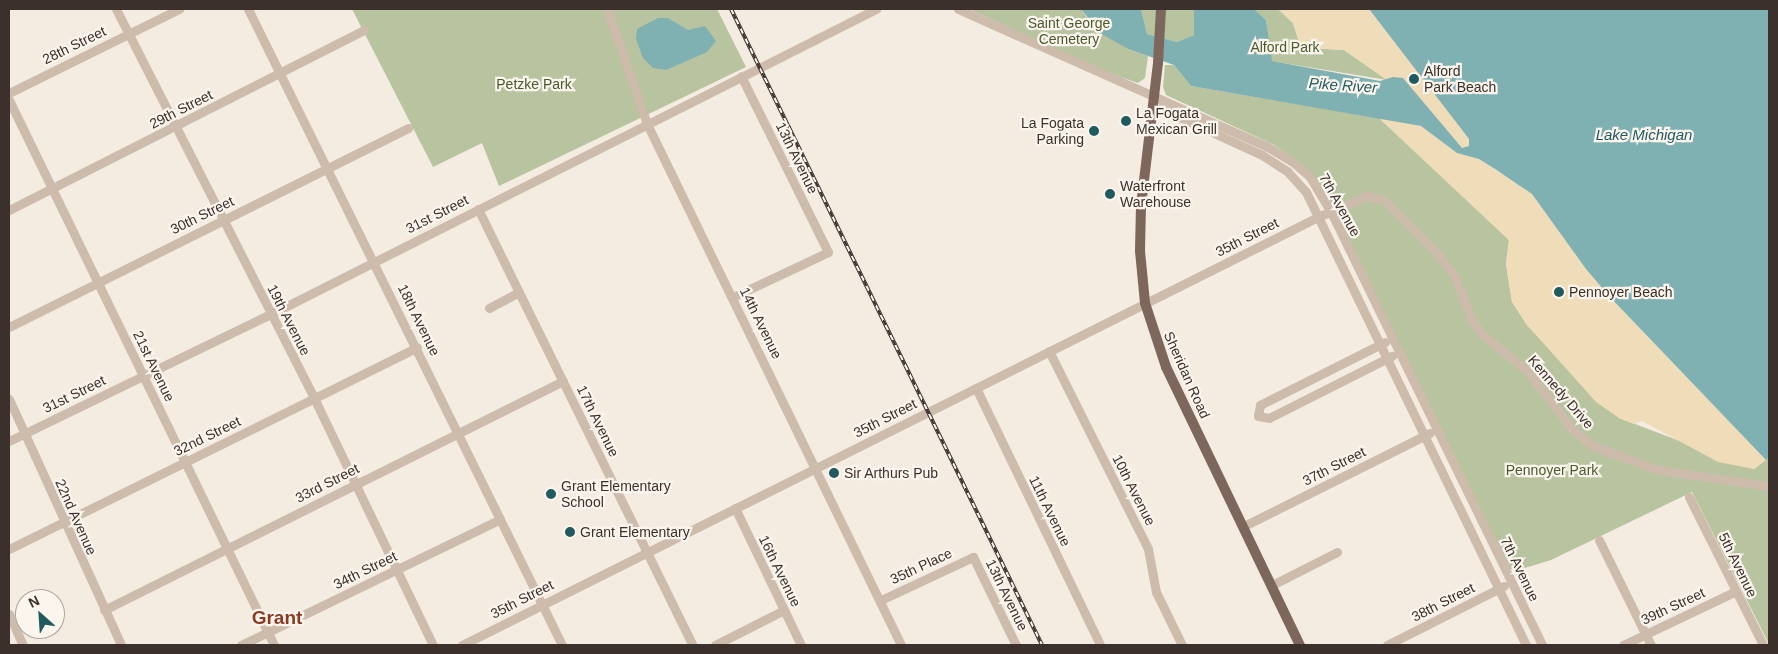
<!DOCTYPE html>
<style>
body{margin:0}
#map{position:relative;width:1778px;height:654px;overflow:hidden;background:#f4ebe1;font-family:Helvetica,sans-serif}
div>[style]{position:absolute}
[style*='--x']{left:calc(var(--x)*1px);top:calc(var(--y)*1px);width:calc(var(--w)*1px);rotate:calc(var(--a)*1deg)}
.green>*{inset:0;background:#b8c4a0}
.sand>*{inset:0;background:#efdcb8}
.water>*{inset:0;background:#7fb0b2}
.minor>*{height:9px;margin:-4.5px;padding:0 4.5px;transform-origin:4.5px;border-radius:4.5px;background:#cdbbac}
.major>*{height:10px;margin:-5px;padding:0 5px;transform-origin:5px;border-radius:5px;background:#7d675c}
.rail>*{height:4px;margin-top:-2px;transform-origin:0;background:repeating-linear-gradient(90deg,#fbf5ee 0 5.5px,#3b302b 0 11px);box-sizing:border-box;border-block:1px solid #3b302b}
.dots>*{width:14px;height:14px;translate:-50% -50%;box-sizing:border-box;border:2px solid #fbf5ee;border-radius:50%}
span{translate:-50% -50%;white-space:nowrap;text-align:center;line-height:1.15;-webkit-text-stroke:4.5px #fbf5ee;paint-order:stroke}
.park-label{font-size:14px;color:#4a5a2e}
.street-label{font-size:14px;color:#3b302b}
.poi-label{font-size:14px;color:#3b302b}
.left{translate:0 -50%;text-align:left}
.right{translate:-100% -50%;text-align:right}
.water-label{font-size:15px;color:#1f5a5e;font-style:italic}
.district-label{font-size:19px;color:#8c3b22;font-weight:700}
.frame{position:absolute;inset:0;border:10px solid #3b302b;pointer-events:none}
.north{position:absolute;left:15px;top:589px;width:50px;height:50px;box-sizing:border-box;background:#fbf5ee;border:1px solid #aea6a0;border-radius:50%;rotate:334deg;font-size:14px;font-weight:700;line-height:20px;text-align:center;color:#3b302b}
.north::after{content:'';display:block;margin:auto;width:18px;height:22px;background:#1f5a5e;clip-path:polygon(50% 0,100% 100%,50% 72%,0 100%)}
</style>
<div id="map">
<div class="green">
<div style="clip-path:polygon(352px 9px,717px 9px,746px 67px,499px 186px,482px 143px,433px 167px)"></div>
<div style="clip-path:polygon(969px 9px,1081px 9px,1093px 26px,1128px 49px,1148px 56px,1145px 78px,1138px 83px,1101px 70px)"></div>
<div style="clip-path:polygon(1141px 9px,1194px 9px,1194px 35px,1177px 42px,1147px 34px)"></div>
<div style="clip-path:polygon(1254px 9px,1278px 9px,1293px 23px,1299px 42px,1308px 48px,1344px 50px,1387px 80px,1271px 61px,1266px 20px)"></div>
<div style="clip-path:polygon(1165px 65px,1174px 65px,1191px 86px,1379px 118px,1509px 240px,1506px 264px,1512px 302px,1527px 325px,1561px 361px,1619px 418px,1754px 469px,1769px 457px,1769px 644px,1692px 492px,1551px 560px,1518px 570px,1510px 569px,1326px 194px,1305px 167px,1274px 145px,1166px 95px,1163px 87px)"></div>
</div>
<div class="sand">
<div style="clip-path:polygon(1278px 9px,1369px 9px,1469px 139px,1469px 146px,1462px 148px,1452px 139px,1403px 78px,1387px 80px,1344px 50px,1308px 48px,1299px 42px,1293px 23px)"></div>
<div style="clip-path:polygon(1379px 118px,1421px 126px,1457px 153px,1479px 159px,1532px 194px,1586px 269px,1609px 296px,1766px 460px,1754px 469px,1718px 462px,1642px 421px,1634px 424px,1619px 418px,1596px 402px,1527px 325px,1512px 302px,1506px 264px,1509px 240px)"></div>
</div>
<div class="water">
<div style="clip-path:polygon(1081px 9px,1141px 9px,1147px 34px,1177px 42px,1194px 35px,1194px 9px,1254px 9px,1266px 20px,1272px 61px,1380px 81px,1393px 77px,1403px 78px,1462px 148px,1469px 146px,1469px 139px,1369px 9px,1769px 9px,1769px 457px,1766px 460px,1609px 296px,1586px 269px,1532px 194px,1495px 169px,1479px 159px,1457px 153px,1421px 126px,1191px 86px,1174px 65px,1128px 49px,1100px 33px)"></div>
<div style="clip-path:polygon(658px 18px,668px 18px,688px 30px,705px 26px,716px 41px,707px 52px,666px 70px,653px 68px,643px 58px,636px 39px,637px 29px)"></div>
</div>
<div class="minor">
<div style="--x:116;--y:9;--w:436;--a:63"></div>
<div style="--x:314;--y:398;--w:274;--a:64.3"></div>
<div style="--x:248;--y:9;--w:709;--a:63.72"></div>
<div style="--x:607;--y:9;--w:122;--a:70.8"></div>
<div style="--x:647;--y:124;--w:580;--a:64.01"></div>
<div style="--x:958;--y:9;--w:337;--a:24"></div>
<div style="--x:1266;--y:146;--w:31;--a:31"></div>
<div style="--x:1293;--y:162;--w:23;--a:41"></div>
<div style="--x:1310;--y:177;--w:41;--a:59"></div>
<div style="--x:1331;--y:212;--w:482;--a:64"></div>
<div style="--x:9;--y:93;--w:190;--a:-26.3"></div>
<div style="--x:9;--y:100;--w:606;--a:64.07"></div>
<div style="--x:1163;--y:105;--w:20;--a:37"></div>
<div style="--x:1179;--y:117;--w:91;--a:24.6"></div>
<div style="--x:1262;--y:155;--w:30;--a:33"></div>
<div style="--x:1287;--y:171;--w:28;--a:48"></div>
<div style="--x:1306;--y:192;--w:504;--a:64.1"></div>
<div style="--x:478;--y:209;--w:486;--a:63.8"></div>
<div style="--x:9;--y:210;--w:398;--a:-26.9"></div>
<div style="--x:733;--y:297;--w:105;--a:-25.3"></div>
<div style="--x:828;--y:252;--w:196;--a:-116.3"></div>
<div style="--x:489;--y:308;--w:34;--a:-28"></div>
<div style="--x:9;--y:327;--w:446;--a:-26.5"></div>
<div style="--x:1385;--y:342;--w:140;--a:153.3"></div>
<div style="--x:1260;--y:405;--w:11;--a:100"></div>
<div style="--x:1258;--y:416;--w:11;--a:10"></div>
<div style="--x:1269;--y:418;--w:138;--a:-26.8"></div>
<div style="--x:1049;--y:351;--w:221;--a:63.4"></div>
<div style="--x:1148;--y:549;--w:44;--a:79.5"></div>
<div style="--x:1156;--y:592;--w:59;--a:63.9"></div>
<div style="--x:976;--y:388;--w:285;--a:64.2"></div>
<div style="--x:9;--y:399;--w:270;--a:65.5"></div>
<div style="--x:9;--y:441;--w:291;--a:-25.9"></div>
<div style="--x:271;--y:314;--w:678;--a:-26.75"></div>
<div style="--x:1689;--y:497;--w:165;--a:63.4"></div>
<div style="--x:735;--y:508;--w:152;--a:64.3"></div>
<div style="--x:1244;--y:526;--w:208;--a:-26.6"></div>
<div style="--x:1599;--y:540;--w:117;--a:63.7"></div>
<div style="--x:9;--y:549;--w:455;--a:-26.3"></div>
<div style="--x:1272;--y:585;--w:73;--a:-26.9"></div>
<div style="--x:881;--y:600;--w:102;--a:-25.1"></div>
<div style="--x:973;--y:557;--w:98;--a:64"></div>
<div style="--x:104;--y:610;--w:513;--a:-26.52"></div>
<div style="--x:9;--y:614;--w:34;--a:66"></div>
<div style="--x:241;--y:645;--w:288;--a:-25.9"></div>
<div style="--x:462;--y:645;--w:959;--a:-26.57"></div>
<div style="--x:1320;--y:216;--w:51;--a:-23.1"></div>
<div style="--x:1367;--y:196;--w:17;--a:13"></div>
<div style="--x:1384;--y:200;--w:74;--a:45"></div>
<div style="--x:1436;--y:252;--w:31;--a:52"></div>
<div style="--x:1455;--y:276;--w:46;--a:69.6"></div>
<div style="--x:1471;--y:319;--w:20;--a:53"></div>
<div style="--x:1483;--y:335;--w:58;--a:39.4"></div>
<div style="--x:1528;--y:372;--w:72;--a:52.3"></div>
<div style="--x:1572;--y:429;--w:27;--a:39"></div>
<div style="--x:1593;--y:446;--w:69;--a:20.3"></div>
<div style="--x:1658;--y:470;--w:112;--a:8.2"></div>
<div style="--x:715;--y:645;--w:77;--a:-26.9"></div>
<div style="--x:1387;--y:645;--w:131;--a:-26.8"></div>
<div style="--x:1623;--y:645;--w:125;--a:-25.5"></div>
</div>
<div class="major">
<div style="--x:1161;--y:9;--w:54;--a:93.2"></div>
<div style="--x:1158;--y:63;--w:144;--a:96.8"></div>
<div style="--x:1141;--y:206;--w:45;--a:91.3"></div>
<div style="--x:1140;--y:251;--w:52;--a:84.5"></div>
<div style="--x:1145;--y:303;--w:67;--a:71.8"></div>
<div style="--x:1166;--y:367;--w:309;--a:64.3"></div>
</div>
<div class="rail">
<div style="--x:731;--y:9;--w:708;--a:63.94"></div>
</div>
<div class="dots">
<div style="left:1414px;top:79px;background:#1f5a5e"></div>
<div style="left:1126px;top:121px;background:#1f5a5e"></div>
<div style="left:1094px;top:131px;background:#1f5a5e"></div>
<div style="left:1110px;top:194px;background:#1f5a5e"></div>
<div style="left:1559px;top:292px;background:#1f5a5e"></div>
<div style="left:834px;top:473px;background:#1f5a5e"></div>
<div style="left:551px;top:494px;background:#1f5a5e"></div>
<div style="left:570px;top:532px;background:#1f5a5e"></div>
</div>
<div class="park-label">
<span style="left:1069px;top:31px">Saint George<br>Cemetery</span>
<span style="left:1285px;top:47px">Alford Park</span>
<span style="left:534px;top:84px">Petzke Park</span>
<span style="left:1552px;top:470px">Pennoyer Park</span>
</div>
<div class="street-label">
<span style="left:74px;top:45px;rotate:-26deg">28th Street</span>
<span style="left:181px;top:109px;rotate:-27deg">29th Street</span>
<span style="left:797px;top:158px;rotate:64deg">13th Avenue</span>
<span style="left:1340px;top:205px;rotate:61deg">7th Avenue</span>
<span style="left:437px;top:214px;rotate:-27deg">31st Street</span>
<span style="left:202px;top:215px;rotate:-26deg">30th Street</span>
<span style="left:1247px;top:237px;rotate:-27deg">35th Street</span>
<span style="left:289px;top:320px;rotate:63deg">19th Avenue</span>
<span style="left:419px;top:320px;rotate:64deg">18th Avenue</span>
<span style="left:761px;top:323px;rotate:64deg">14th Avenue</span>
<span style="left:154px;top:366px;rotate:64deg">21st Avenue</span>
<span style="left:1187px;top:375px;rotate:66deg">Sheridan Road</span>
<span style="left:1561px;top:392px;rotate:49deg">Kennedy Drive</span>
<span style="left:74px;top:394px;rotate:-26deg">31st Street</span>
<span style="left:885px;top:418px;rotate:-27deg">35th Street</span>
<span style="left:598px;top:421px;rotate:64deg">17th Avenue</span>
<span style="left:207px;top:436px;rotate:-26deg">32nd Street</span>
<span style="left:1334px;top:466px;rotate:-27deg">37th Street</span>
<span style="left:327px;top:483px;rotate:-27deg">33rd Street</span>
<span style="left:1134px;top:490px;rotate:63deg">10th Avenue</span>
<span style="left:1050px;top:511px;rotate:64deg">11th Avenue</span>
<span style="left:76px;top:517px;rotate:66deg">22nd Avenue</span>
<span style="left:1738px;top:565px;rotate:64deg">5th Avenue</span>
<span style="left:921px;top:566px;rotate:-25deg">35th Place</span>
<span style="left:1520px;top:569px;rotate:64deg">7th Avenue</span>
<span style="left:365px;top:570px;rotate:-26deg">34th Street</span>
<span style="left:780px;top:571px;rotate:64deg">16th Avenue</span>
<span style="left:1007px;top:595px;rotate:64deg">13th Avenue</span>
<span style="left:522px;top:599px;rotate:-27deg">35th Street</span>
<span style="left:1443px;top:602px;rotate:-27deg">38th Street</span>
<span style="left:1673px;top:606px;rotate:-25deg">39th Street</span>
</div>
<div class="poi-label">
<span class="left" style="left:1424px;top:79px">Alford<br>Park Beach</span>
<span class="left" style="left:1136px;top:121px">La Fogata<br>Mexican Grill</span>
<span class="right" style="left:1084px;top:131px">La Fogata<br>Parking</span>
<span class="left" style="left:1120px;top:194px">Waterfront<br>Warehouse</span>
<span class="left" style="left:1569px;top:292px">Pennoyer Beach</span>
<span class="left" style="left:844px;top:473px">Sir Arthurs Pub</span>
<span class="left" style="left:561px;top:494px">Grant Elementary<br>School</span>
<span class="left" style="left:580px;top:532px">Grant Elementary</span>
</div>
<div class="water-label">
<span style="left:1343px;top:85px;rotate:4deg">Pike River</span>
<span style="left:1644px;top:135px">Lake Michigan</span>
</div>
<div class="district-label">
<span style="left:277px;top:618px">Grant</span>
</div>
<div class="frame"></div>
<div class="north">N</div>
</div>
